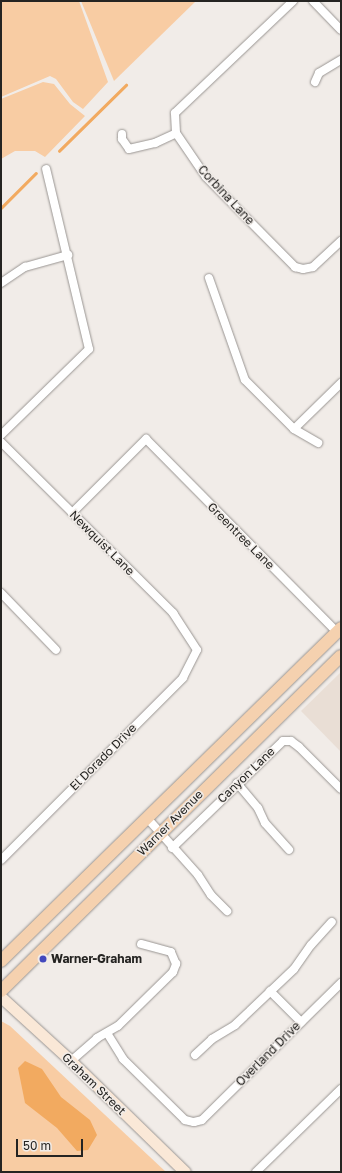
<!DOCTYPE html>
<style>
body{margin:0}
#map{position:relative;width:342px;height:1173px;overflow:hidden;background:#f1ece8;font-family:"Golos Text",sans-serif}
div>[style]{position:absolute}
[style*='--x']{left:calc(var(--x)*1px);top:calc(var(--y)*1px);width:calc(var(--w)*1px);rotate:calc(var(--a)*1deg)}
.built>*{inset:0;background:#e9ded5}
.green>*{inset:0;background:#f8cca3}
.water>*{inset:0;background:#f2aa60}
.stream>*{height:2.5px;margin:-1.25px;padding:0 1.25px;transform-origin:1.25px;border-radius:1.25px;background:#f2aa60}
.roads{filter:drop-shadow(0 0 1px #999592) drop-shadow(0 0 1px #999592)}
.street>*{height:8px;margin:-4px;padding:0 4px;transform-origin:4px;border-radius:4px;background:#fff}
.secondary>*{height:11px;margin:-5.5px;padding:0 5.5px;transform-origin:5.5px;border-radius:5.5px;background:#fae8d7}
.primary>*{height:12px;margin:-6px;padding:0 6px;transform-origin:6px;border-radius:6px;background:#f5d1af}
.dots>*{width:11px;height:11px;translate:-50% -50%;box-sizing:border-box;border:2px solid #f1ece8;border-radius:50%}
span{translate:-50% -50%;white-space:nowrap;text-align:center;line-height:1.15;-webkit-text-stroke:3px #f1ece8;paint-order:stroke}
.street-label{font-size:12px;color:#252422}
.poi-label{font-size:12px;color:#252422;font-weight:700}
.left{translate:0 -50%;text-align:left}
.frame{position:absolute;inset:0;border:2px solid #252422;pointer-events:none}
.scale{position:absolute;left:16px;top:1139px;width:67px;height:18px;box-sizing:border-box;border:2px solid #252422;border-top:0;padding-left:5px;font-size:12px;line-height:14px;white-space:nowrap;color:#252422;-webkit-text-stroke:3px #f1ece8;paint-order:stroke}
</style>
<div id="map">
<div class="built">
<div style="clip-path:polygon(341px 672px,341px 752px,301px 711px)"></div>
</div>
<div class="green">
<div style="clip-path:polygon(1px 1px,79px 1px,108px 82px,83px 109px,73px 102px,56px 79px,50px 76px,1px 97px)"></div>
<div style="clip-path:polygon(81px 1px,196px 1px,114px 81px)"></div>
<div style="clip-path:polygon(43px 82px,54px 84px,70px 104px,85px 116px,45px 157px,35px 151px,15px 151px,1px 159px,1px 99px)"></div>
<div style="clip-path:polygon(1px 1021px,10px 1026px,166px 1172px,1px 1172px)"></div>
</div>
<div class="water">
<div style="clip-path:polygon(25px 1061px,42px 1069px,61px 1097px,90px 1120px,97px 1135px,88px 1150px,77px 1151px,57px 1128px,25px 1103px,18px 1068px)"></div>
</div>
<div class="stream">
<div style="--x:59;--y:151;--w:94;--a:-44.6"></div>
<div style="--x:1;--y:208;--w:49;--a:-45"></div>
</div>
<div class="roads">
<div class="street">
<div style="--x:313;--y:1;--w:40;--a:46"></div>
<div style="--x:315;--y:82;--w:10;--a:-66"></div>
<div style="--x:319;--y:73;--w:26;--a:-31"></div>
<div style="--x:176;--y:133;--w:53;--a:55.7"></div>
<div style="--x:206;--y:177;--w:127;--a:45.3"></div>
<div style="--x:295;--y:267;--w:8;--a:14"></div>
<div style="--x:303;--y:269;--w:10;--a:-11"></div>
<div style="--x:313;--y:267;--w:38;--a:-43"></div>
<div style="--x:176;--y:133;--w:20;--a:-93"></div>
<div style="--x:175;--y:113;--w:163;--a:-43.5"></div>
<div style="--x:122;--y:134;--w:5;--a:90"></div>
<div style="--x:122;--y:139;--w:12;--a:55"></div>
<div style="--x:129;--y:149;--w:27;--a:-13"></div>
<div style="--x:155;--y:143;--w:23;--a:-25"></div>
<div style="--x:209;--y:278;--w:108;--a:70.6"></div>
<div style="--x:245;--y:380;--w:69;--a:45"></div>
<div style="--x:294;--y:429;--w:28;--a:30"></div>
<div style="--x:1;--y:283;--w:29;--a:-34"></div>
<div style="--x:25;--y:267;--w:45;--a:-15.6"></div>
<div style="--x:294;--y:429;--w:66;--a:-44.4"></div>
<div style="--x:1;--y:435;--w:123;--a:-44.3"></div>
<div style="--x:89;--y:349;--w:185;--a:-103.4"></div>
<div style="--x:1;--y:442;--w:243;--a:44.8"></div>
<div style="--x:173;--y:613;--w:44;--a:57"></div>
<div style="--x:197;--y:650;--w:31;--a:117"></div>
<div style="--x:183;--y:678;--w:257;--a:135"></div>
<div style="--x:72;--y:513;--w:105;--a:-45"></div>
<div style="--x:146;--y:439;--w:272;--a:45.3"></div>
<div style="--x:1;--y:593;--w:79;--a:46"></div>
<div style="--x:237;--y:783;--w:33;--a:50"></div>
<div style="--x:258;--y:808;--w:17;--a:65"></div>
<div style="--x:265;--y:823;--w:36;--a:48"></div>
<div style="--x:148;--y:819;--w:75;--a:48.2"></div>
<div style="--x:198;--y:875;--w:24;--a:57"></div>
<div style="--x:211;--y:895;--w:23;--a:45"></div>
<div style="--x:172;--y:848;--w:154;--a:-43.9"></div>
<div style="--x:283;--y:741;--w:8;--a:0"></div>
<div style="--x:291;--y:741;--w:10;--a:37"></div>
<div style="--x:299;--y:747;--w:59;--a:45"></div>
<div style="--x:270;--y:991;--w:44;--a:45"></div>
<div style="--x:107;--y:1033;--w:31;--a:58"></div>
<div style="--x:123;--y:1059;--w:87;--a:44.5"></div>
<div style="--x:185;--y:1120;--w:9;--a:13"></div>
<div style="--x:194;--y:1122;--w:8;--a:-14"></div>
<div style="--x:202;--y:1120;--w:195;--a:-44.6"></div>
<div style="--x:195;--y:1055;--w:23;--a:-43"></div>
<div style="--x:212;--y:1039;--w:27;--a:-31"></div>
<div style="--x:235;--y:1025;--w:81;--a:-43.5"></div>
<div style="--x:294;--y:969;--w:29;--a:-55"></div>
<div style="--x:311;--y:945;--w:31;--a:-48"></div>
<div style="--x:71;--y:1061;--w:35;--a:-41"></div>
<div style="--x:97;--y:1038;--w:24;--a:-30"></div>
<div style="--x:118;--y:1026;--w:77;--a:-44.5"></div>
<div style="--x:173;--y:972;--w:9;--a:-69"></div>
<div style="--x:176;--y:964;--w:13;--a:-113"></div>
<div style="--x:171;--y:952;--w:31;--a:-165"></div>
<div style="--x:256;--y:1172;--w:119;--a:-44.3"></div>
</div>
<div class="secondary">
<div style="--x:1;--y:997;--w:95;--a:42.4"></div>
<div style="--x:71;--y:1061;--w:159;--a:44.2"></div>
</div>
<div class="primary">
<div style="--x:1;--y:961;--w:476;--a:-44.4"></div>
<div style="--x:1;--y:991;--w:477;--a:-44.6"></div>
</div>
</div>
<div class="dots">
<div style="left:43px;top:959px;background:#4248bd"></div>
</div>
<div class="street-label">
<span style="left:226px;top:195px;rotate:47deg">Corbina Lane</span>
<span style="left:241px;top:536px;rotate:45deg">Greentree Lane</span>
<span style="left:102px;top:543px;rotate:45deg">Newquist Lane</span>
<span style="left:103px;top:757px;rotate:-45deg">El Dorado Drive</span>
<span style="left:246px;top:775px;rotate:-44deg">Canyon Lane</span>
<span style="left:170px;top:823px;rotate:-45deg">Warner Avenue</span>
<span style="left:268px;top:1054px;rotate:-45deg">Overland Drive</span>
<span style="left:94px;top:1084px;rotate:44deg">Graham Street</span>
</div>
<div class="poi-label">
<span class="left" style="left:51px;top:959px">Warner-Graham</span>
</div>
<div class="frame"></div>
<div class="scale">50 m</div>
</div>
